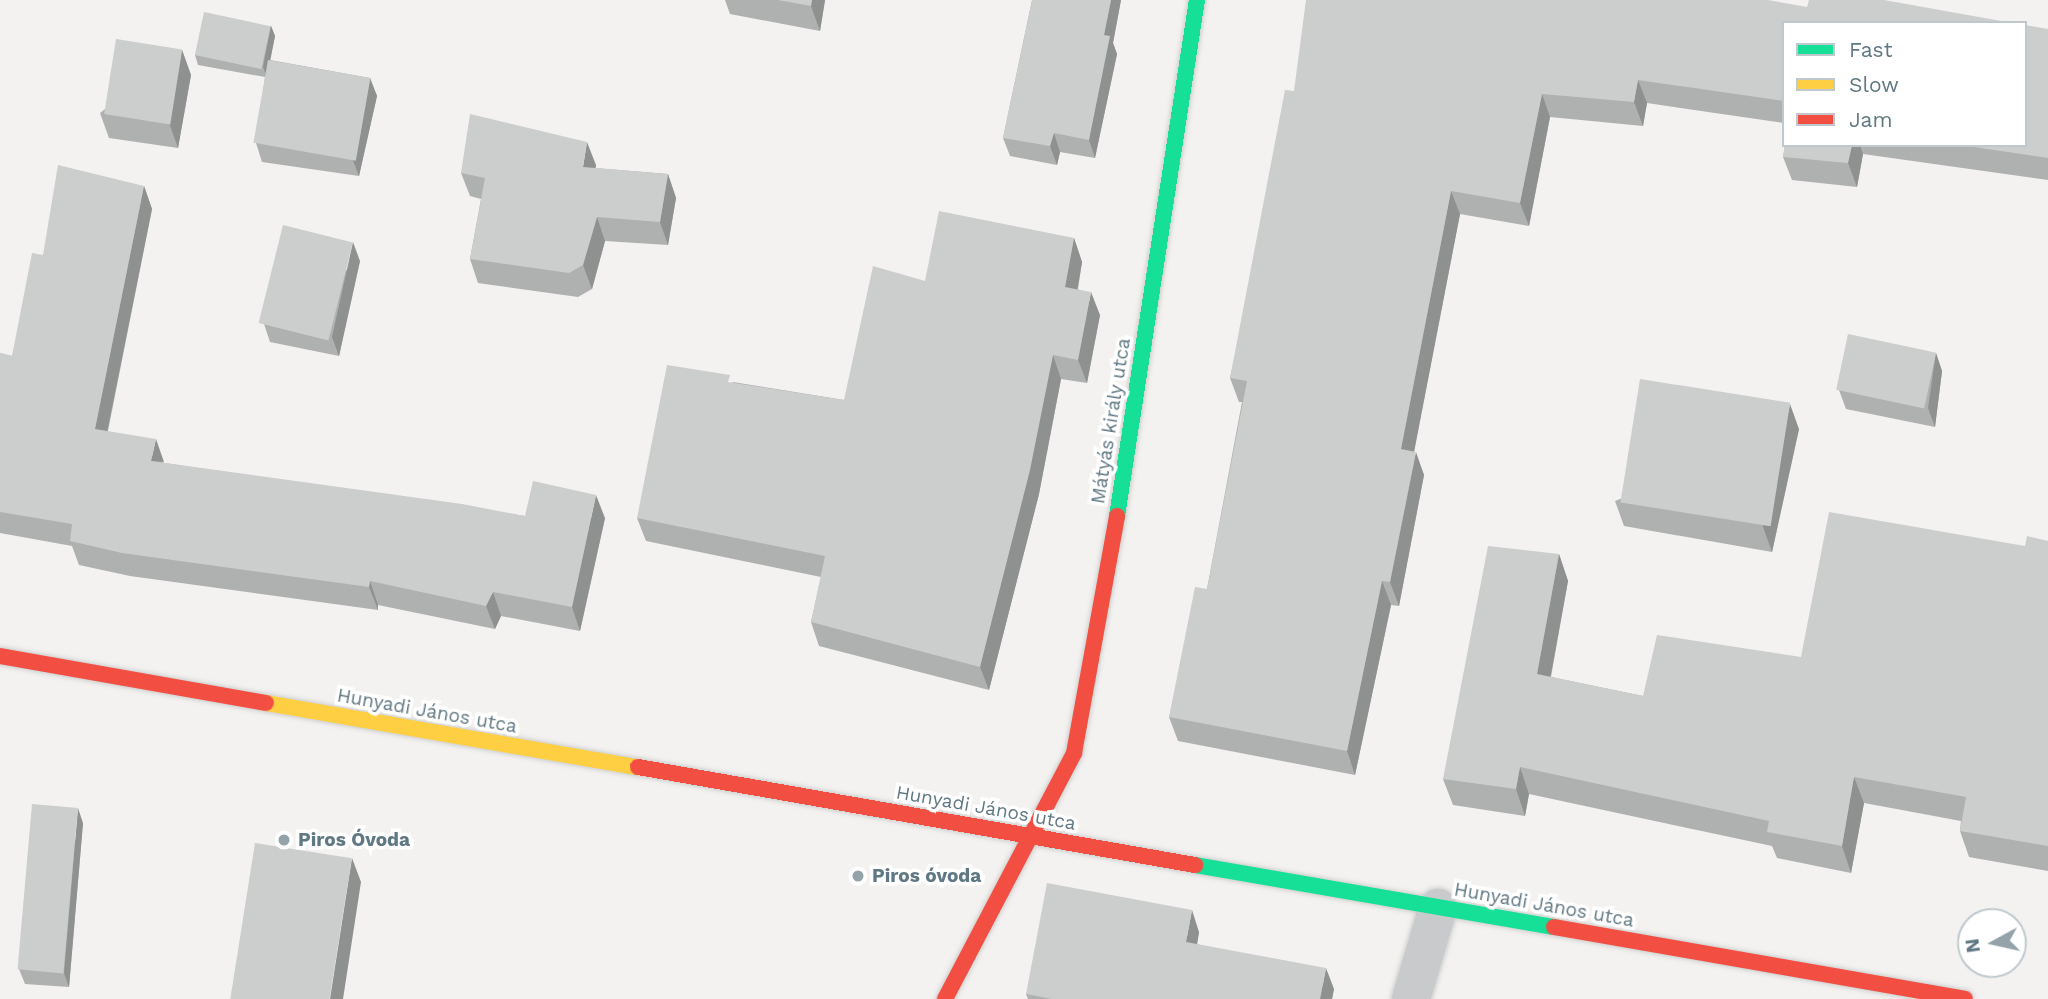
<!DOCTYPE html>
<meta charset="utf-8">
<style>
body{margin:0}
#map{position:relative;width:2048px;height:999px;overflow:hidden;background:#f3f2f0;font-family:"Work Sans",sans-serif}
div>[style]{position:absolute}
[style*='--x']{left:calc(var(--x)*1px);top:calc(var(--y)*1px);width:calc(var(--w)*1px);rotate:calc(var(--a)*1deg)}
.roads{filter:drop-shadow(0 0 2px #cecfcf) drop-shadow(0 0 2px #cecfcf)}
.street>*{height:38px;margin:-19px;padding:0 19px;transform-origin:19px;border-radius:19px;background:#c8cacb}
.fast>*{height:16px;margin:-8px;padding:0 8px;transform-origin:8px;border-radius:8px;background:#16e098}
.slow>*{height:16px;margin:-8px;padding:0 8px;transform-origin:8px;border-radius:8px;background:#ffcf43}
.jam>*{height:16px;margin:-8px;padding:0 8px;transform-origin:8px;border-radius:8px;background:#f24e42}
.wall>*{inset:0;background:#afb0b0}
.shaded-wall>*{inset:0;background:#8f9090}
.building>*{inset:0;background:#cccdcd;transform-origin:0 0}
.dots>*{width:19px;height:19px;translate:-50% -50%;box-sizing:border-box;border:4px solid #fff;border-radius:50%}
span{translate:-50% -50%;white-space:nowrap;text-align:center;line-height:1.15;-webkit-text-stroke:7px #fff;paint-order:stroke}
.street-label{font-size:19px;color:#607883}
.poi-label{font-size:19px;color:#607883;font-weight:700}
.left{translate:0 -50%;text-align:left}
.legend{position:absolute;left:1782px;top:21px;width:245px;height:126px;box-sizing:border-box;background:#fff;border:2px solid #bfc9cd;margin:0;padding:9px 12px;list-style:none;font-size:21px;color:#607883}
.legend li{display:flex;align-items:center;gap:14px;height:35px}
.legend b{width:35px;border:2px solid #bfc9cd}
.north{position:absolute;left:1957px;top:908px;width:70px;height:70px;box-sizing:border-box;background:#fff;border:2px solid #bfc9cd;border-radius:50%;rotate:262deg;font-size:19px;font-weight:700;line-height:28px;text-align:center;color:#607883}
.north::after{content:'';display:block;margin:auto;width:24px;height:32px;background:#93a3a9;clip-path:polygon(50% 0,100% 100%,50% 72%,0 100%)}
</style>
<div id="map">
<div class="roads">
<div class="street">
<div style="--x:1411;--y:999;--w:95;--a:-73.5"></div>
</div>
<div class="fast">
<div style="--x:1117;--y:516;--w:522;--a:-81.19"></div>
<div style="--x:1195;--y:865;--w:364;--a:9.8"></div>
</div>
<div class="slow">
<div style="--x:266;--y:703;--w:377;--a:9.8"></div>
</div>
<div class="jam">
<div style="--x:0;--y:656;--w:270;--a:10"></div>
<div style="--x:638;--y:767;--w:566;--a:9.98"></div>
<div style="--x:1554;--y:927;--w:417;--a:9.9"></div>
<div style="--x:945;--y:999;--w:278;--a:-62.3"></div>
<div style="--x:1074;--y:753;--w:241;--a:-79.7"></div>
</div>
</div>
<div class="wall">
<div style="clip-path:polygon(725px 0,825px 0,820px 31px,730px 14px)"></div>
<div style="clip-path:polygon(1032px 0,1121px 0,1113px 43px,1117px 54px,1095px 158px,1060px 152px,1057px 165px,1010px 156px,1003px 138px)"></div>
<div style="clip-path:polygon(1884px 0,1784px 23px,1784px 123px,1647px 103px,1643px 126px,1550px 117px,1529px 226px,1460px 214px,1414px 451px,1424px 475px,1399px 606px,1391px 605px,1355px 775px,1178px 741px,1169px 717px,1207px 589px,1242px 402px,1239px 402px,1230px 378px,1294px 91px,1807px 7px)"></div>
<div style="clip-path:polygon(271px 26px,275px 36px,270px 60px,370px 78px,377px 96px,359px 176px,262px 162px,256px 143px,265px 77px,198px 65px,195px 55px)"></div>
<div style="clip-path:polygon(2048px 29px,2048px 180px,1863px 154px,1857px 187px,1792px 180px,1783px 157px,1785px 145px,2025px 145px)"></div>
<div style="clip-path:polygon(182px 50px,191px 75px,178px 148px,109px 138px,100px 113px)"></div>
<div style="clip-path:polygon(596px 165px,595px 168px,668px 174px,676px 198px,668px 245px,605px 241px,592px 289px,578px 297px,478px 283px,470px 259px,481px 199px,470px 196px,461px 173px)"></div>
<div style="clip-path:polygon(144px 186px,152px 209px,108px 431px,164px 463px,525px 516px,605px 518px,580px 631px,501px 616px,495px 629px,378px 605px,378px 610px,130px 576px,79px 565px,72px 546px,0 533px,0 353px,12px 356px,43px 255px)"></div>
<div style="clip-path:polygon(1074px 238px,1082px 262px,1078px 289px,1100px 315px,1087px 383px,1061px 379px,1039px 494px,989px 690px,819px 646px,811px 622px,821px 577px,646px 541px,637px 518px,733px 382px,844px 400px,925px 281px)"></div>
<div style="clip-path:polygon(360px 261px,339px 356px,270px 342px,264px 324px)"></div>
<div style="clip-path:polygon(1936px 353px,1942px 371px,1935px 427px,1846px 409px,1839px 390px)"></div>
<div style="clip-path:polygon(1799px 429px,1772px 552px,1624px 526px,1615px 501px)"></div>
<div style="clip-path:polygon(2048px 541px,2048px 871px,1969px 857px,1960px 831px,1961px 821px,1864px 803px,1851px 873px,1777px 858px,1772px 846px,1529px 794px,1525px 816px,1453px 805px,1443px 779px,1559px 554px,1568px 581px,1551px 677px,1643px 696px,1801px 657px,2025px 546px)"></div>
<div style="clip-path:polygon(83px 823px,69px 987px,25px 984px,19px 969px)"></div>
<div style="clip-path:polygon(1199px 932px,1197px 944px,1334px 989px,1332px 999px,1028px 999px,1026px 994px)"></div>
</div>
<div class="shaded-wall">
<div style="clip-path:polygon(812px 0,825px 0,820px 31px,811px 6px)"></div>
<div style="clip-path:polygon(1111px 0,1121px 0,1113px 43px,1117px 54px,1095px 158px,1089px 140px,1104px 35px)"></div>
<div style="clip-path:polygon(271px 26px,275px 36px,267px 77px,263px 67px)"></div>
<div style="clip-path:polygon(182px 50px,191px 75px,178px 148px,169px 123px)"></div>
<div style="clip-path:polygon(370px 78px,377px 96px,359px 176px,352px 158px)"></div>
<div style="clip-path:polygon(1638px 80px,1647px 103px,1643px 126px,1634px 102px)"></div>
<div style="clip-path:polygon(1542px 94px,1550px 117px,1529px 226px,1520px 203px)"></div>
<div style="clip-path:polygon(1054px 133px,1060px 152px,1057px 165px,1050px 146px)"></div>
<div style="clip-path:polygon(587px 142px,596px 165px,592px 191px,583px 167px)"></div>
<div style="clip-path:polygon(1852px 145px,1860px 145px,1863px 154px,1857px 187px,1848px 163px)"></div>
<div style="clip-path:polygon(668px 174px,676px 198px,668px 245px,660px 222px)"></div>
<div style="clip-path:polygon(144px 186px,152px 209px,103px 452px,95px 429px)"></div>
<div style="clip-path:polygon(1451px 191px,1460px 214px,1410px 473px,1401px 449px)"></div>
<div style="clip-path:polygon(597px 217px,605px 241px,592px 289px,583px 265px)"></div>
<div style="clip-path:polygon(1074px 238px,1082px 262px,1074px 310px,1065px 287px)"></div>
<div style="clip-path:polygon(353px 242px,360px 261px,339px 356px,332px 337px)"></div>
<div style="clip-path:polygon(1091px 292px,1100px 315px,1087px 383px,1078px 360px)"></div>
<div style="clip-path:polygon(1936px 353px,1942px 371px,1935px 427px,1928px 408px)"></div>
<div style="clip-path:polygon(1053px 355px,1061px 379px,1039px 494px,989px 690px,980px 667px)"></div>
<div style="clip-path:polygon(1790px 404px,1799px 429px,1772px 552px,1763px 527px)"></div>
<div style="clip-path:polygon(156px 439px,164px 462px,151px 461px)"></div>
<div style="clip-path:polygon(1416px 452px,1424px 475px,1399px 606px,1390px 582px)"></div>
<div style="clip-path:polygon(596px 495px,605px 518px,580px 631px,572px 607px)"></div>
<div style="clip-path:polygon(1559px 554px,1568px 581px,1546px 701px,1537px 674px)"></div>
<div style="clip-path:polygon(370px 581px,378px 605px,378px 610px,369px 587px)"></div>
<div style="clip-path:polygon(1382px 581px,1391px 605px,1355px 775px,1347px 751px)"></div>
<div style="clip-path:polygon(493px 592px,501px 616px,495px 629px,486px 606px)"></div>
<div style="clip-path:polygon(1520px 767px,1529px 794px,1525px 816px,1516px 789px)"></div>
<div style="clip-path:polygon(1854px 777px,1864px 803px,1851px 873px,1842px 846px)"></div>
<div style="clip-path:polygon(78px 808px,83px 823px,69px 987px,64px 973px)"></div>
<div style="clip-path:polygon(352px 858px,361px 882px,343px 999px,330px 999px)"></div>
<div style="clip-path:polygon(1192px 910px,1199px 932px,1194px 964px,1186px 942px)"></div>
<div style="clip-path:polygon(1326px 968px,1334px 989px,1332px 999px,1320px 999px)"></div>
</div>
<div class="building">
<div style="clip-path:polygon(778px 0,812px 0,811px 6px)"></div>
<div style="clip-path:polygon(1032px 0,1111px 0,1104px 35px,1110px 36px,1089px 140px,1054px 133px,1050px 146px,1003px 138px)"></div>
<div style="clip-path:polygon(1306px 0,1768px 0,1807px 7px,1809px 0,1884px 0,2013px 23px,1784px 23px,1784px 101px,1638px 80px,1634px 102px,1542px 94px,1520px 203px,1451px 191px,1401px 449px,1416px 452px,1390px 582px,1382px 581px,1347px 751px,1169px 717px,1195px 587px,1207px 589px,1247px 381px,1230px 378px,1285px 90px,1294px 91px)"></div>
<div style="left:204px;top:12px;width:68px;height:44px;rotate:12deg"></div>
<div style="clip-path:polygon(2025px 25px,2048px 29px,2048px 158px,1961px 145px,2025px 145px)"></div>
<div style="left:116px;top:39px;width:67px;height:76px;rotate:9deg"></div>
<div style="left:268px;top:60px;width:104px;height:84px;rotate:10deg"></div>
<div style="clip-path:polygon(470px 114px,587px 142px,583px 167px,668px 174px,660px 222px,597px 217px,583px 265px,569px 273px,470px 259px,485px 178px,461px 173px)"></div>
<div style="clip-path:polygon(1785px 145px,1852px 145px,1848px 163px,1783px 157px)"></div>
<div style="clip-path:polygon(58px 165px,144px 186px,95px 429px,156px 439px,151px 461px,462px 504px,525px 516px,533px 481px,596px 495px,572px 607px,493px 592px,486px 606px,370px 581px,369px 587px,122px 553px,70px 541px,72px 524px,0 512px,0 353px,12px 356px,32px 253px,43px 255px)"></div>
<div style="clip-path:polygon(939px 211px,1074px 238px,1065px 287px,1091px 292px,1078px 360px,1053px 355px,1030px 470px,980px 667px,811px 622px,825px 556px,637px 518px,667px 365px,730px 375px,728px 382px,844px 400px,873px 266px,925px 281px)"></div>
<div style="left:283px;top:225px;width:72px;height:101px;rotate:14deg"></div>
<div style="left:1848px;top:334px;width:90px;height:57px;rotate:12deg"></div>
<div style="left:1640px;top:379px;width:152px;height:125px;rotate:9deg"></div>
<div style="clip-path:polygon(1829px 512px,2025px 546px,2027px 536px,2048px 541px,2048px 846px,1960px 831px,1966px 797px,1854px 777px,1842px 846px,1767px 832px,1769px 821px,1520px 767px,1516px 789px,1443px 779px,1488px 546px,1559px 554px,1537px 674px,1643px 696px,1657px 635px,1801px 657px)"></div>
<div style="left:32px;top:804px;width:46px;height:166px;rotate:5deg"></div>
<div style="left:255px;top:843px;width:98px;height:158px;rotate:9deg"></div>
<div style="clip-path:polygon(1047px 883px,1192px 910px,1186px 942px,1326px 968px,1320px 999px,1052px 999px,1026px 994px)"></div>
</div>
<div class="dots">
<div style="left:284px;top:840px;background:#93a3a9"></div>
<div style="left:858px;top:876px;background:#93a3a9"></div>
</div>
<div class="street-label">
<span style="left:1111px;top:421px;rotate:-81deg">Mátyás király utca</span>
<span style="left:427px;top:711px;rotate:10deg">Hunyadi János utca</span>
<span style="left:986px;top:808px;rotate:10deg">Hunyadi János utca</span>
<span style="left:1544px;top:905px;rotate:10deg">Hunyadi János utca</span>
</div>
<div class="poi-label">
<span class="left" style="left:298px;top:840px">Piros Óvoda</span>
<span class="left" style="left:872px;top:876px">Piros óvoda</span>
</div>
<ul class="legend">
<li><b style="height:9px;background:#16e098"></b>Fast</li>
<li><b style="height:9px;background:#ffcf43"></b>Slow</li>
<li><b style="height:9px;background:#f24e42"></b>Jam</li>
</ul>
<div class="north">N</div>
</div>
